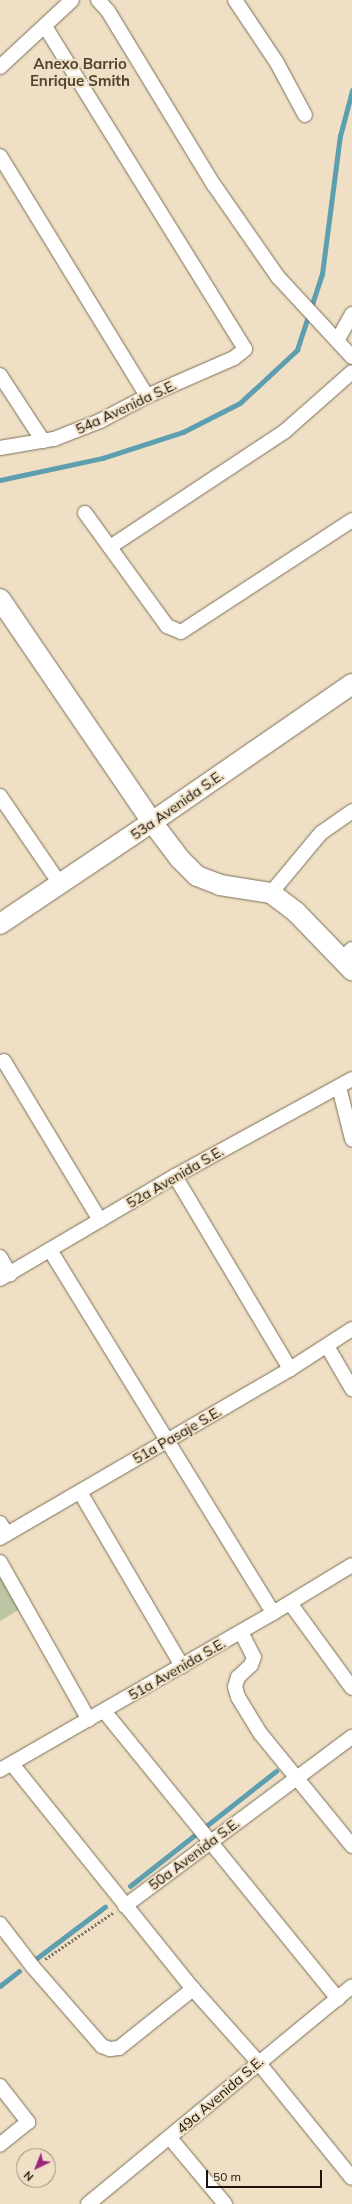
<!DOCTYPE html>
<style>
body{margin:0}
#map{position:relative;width:352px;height:2204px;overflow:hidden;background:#eedfc5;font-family:Mulish,sans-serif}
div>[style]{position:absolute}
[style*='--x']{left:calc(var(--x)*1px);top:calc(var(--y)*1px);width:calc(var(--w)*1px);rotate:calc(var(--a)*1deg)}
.green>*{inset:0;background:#bcc6a3}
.stream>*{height:4.5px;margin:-2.25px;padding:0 2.25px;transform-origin:2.25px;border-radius:2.25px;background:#5d9eaf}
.path>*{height:2.5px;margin-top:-1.25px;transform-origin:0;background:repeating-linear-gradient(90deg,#7d7362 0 2px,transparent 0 4px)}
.roads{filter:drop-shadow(0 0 1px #7c6f57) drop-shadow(0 0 1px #7c6f57)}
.street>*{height:14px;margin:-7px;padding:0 7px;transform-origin:7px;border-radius:7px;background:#fff}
.secondary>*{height:20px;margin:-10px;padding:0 10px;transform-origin:10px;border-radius:10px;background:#fff}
span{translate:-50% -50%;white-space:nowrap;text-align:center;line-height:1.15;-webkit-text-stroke:4px #eedfc5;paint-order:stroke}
.street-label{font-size:14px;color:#1b150c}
.neighbourhood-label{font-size:15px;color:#50442e;font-weight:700}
.north{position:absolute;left:16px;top:2148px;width:40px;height:40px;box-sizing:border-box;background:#eedfc5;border:1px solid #9a8e7b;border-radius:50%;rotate:223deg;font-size:11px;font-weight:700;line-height:16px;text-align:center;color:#1b150c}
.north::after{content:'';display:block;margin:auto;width:14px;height:18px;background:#9e257d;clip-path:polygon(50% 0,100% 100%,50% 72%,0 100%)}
.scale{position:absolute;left:206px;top:2170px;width:116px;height:18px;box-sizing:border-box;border:2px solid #1b150c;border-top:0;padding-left:5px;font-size:12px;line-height:14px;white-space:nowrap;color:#1b150c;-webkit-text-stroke:3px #eedfc5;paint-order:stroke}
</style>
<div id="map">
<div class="green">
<div style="clip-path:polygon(0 1576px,20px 1609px,0 1621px)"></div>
</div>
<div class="stream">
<div style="--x:0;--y:480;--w:105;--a:-12.1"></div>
<div style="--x:103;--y:458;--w:84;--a:-18"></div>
<div style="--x:183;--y:432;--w:64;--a:-27"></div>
<div style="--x:240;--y:403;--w:78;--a:-42.9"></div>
<div style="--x:297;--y:350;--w:80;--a:-71.8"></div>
<div style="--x:322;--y:274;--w:139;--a:-82.6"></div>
<div style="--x:340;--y:136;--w:47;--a:-75.1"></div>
<div style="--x:130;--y:1886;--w:186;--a:-38.2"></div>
<div style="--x:37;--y:1958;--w:85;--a:-36.9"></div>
<div style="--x:0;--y:1986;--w:24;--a:-38"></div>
</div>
<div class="path">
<div style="--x:45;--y:1959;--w:83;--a:-34.3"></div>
</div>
<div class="roads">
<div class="street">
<div style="--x:98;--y:0;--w:15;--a:48"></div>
<div style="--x:108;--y:11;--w:204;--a:58.7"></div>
<div style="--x:214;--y:185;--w:112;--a:55.2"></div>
<div style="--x:278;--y:277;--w:109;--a:47.2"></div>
<div style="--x:235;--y:0;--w:76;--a:56.3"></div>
<div style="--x:277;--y:63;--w:59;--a:61.7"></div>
<div style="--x:0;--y:67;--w:98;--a:-42.9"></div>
<div style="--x:0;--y:156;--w:281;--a:58.5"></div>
<div style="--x:337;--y:341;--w:31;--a:-61"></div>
<div style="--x:0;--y:375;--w:79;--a:56.9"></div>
<div style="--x:0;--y:448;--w:55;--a:-9.5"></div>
<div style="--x:54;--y:439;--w:49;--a:-21.4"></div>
<div style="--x:100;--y:421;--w:53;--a:-28"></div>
<div style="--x:147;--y:396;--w:95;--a:-23.6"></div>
<div style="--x:234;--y:358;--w:14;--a:-39"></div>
<div style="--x:245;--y:349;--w:379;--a:-121.8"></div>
<div style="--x:85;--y:513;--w:140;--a:54"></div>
<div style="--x:167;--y:626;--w:15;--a:23"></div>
<div style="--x:181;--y:632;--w:204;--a:-33.2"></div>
<div style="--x:110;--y:547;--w:210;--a:-33.5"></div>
<div style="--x:285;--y:431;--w:89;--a:-41.4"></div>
<div style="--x:0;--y:796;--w:107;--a:55.7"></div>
<div style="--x:271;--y:893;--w:78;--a:-50.2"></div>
<div style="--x:321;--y:833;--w:38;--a:-35"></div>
<div style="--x:341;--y:959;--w:15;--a:-42"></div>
<div style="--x:4;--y:1061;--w:186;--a:58.9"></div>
<div style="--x:339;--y:1087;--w:54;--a:76"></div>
<div style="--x:175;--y:1176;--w:225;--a:59.2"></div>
<div style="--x:50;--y:1250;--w:426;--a:58.4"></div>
<div style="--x:0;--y:1257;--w:20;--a:60"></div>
<div style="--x:0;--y:1279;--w:203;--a:-30.5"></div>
<div style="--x:175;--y:1176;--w:202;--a:-28.7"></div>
<div style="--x:327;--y:1346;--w:50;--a:59.8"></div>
<div style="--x:80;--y:1492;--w:202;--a:59.6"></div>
<div style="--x:0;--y:1523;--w:13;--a:58"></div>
<div style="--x:0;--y:1538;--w:336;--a:-30.2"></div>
<div style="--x:290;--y:1369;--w:74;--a:-32.8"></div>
<div style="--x:0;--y:1562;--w:181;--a:60.6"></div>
<div style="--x:290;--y:1603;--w:105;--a:53.9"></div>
<div style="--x:241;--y:1632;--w:28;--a:63"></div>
<div style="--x:254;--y:1657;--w:9;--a:111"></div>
<div style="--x:251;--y:1665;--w:18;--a:137"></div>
<div style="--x:238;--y:1677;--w:10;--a:107"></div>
<div style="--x:235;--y:1687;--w:10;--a:73"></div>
<div style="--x:238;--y:1697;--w:42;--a:58.6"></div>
<div style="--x:260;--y:1733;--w:146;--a:50.8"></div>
<div style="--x:104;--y:1711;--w:371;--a:50.9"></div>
<div style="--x:12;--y:1764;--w:289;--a:51.2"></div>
<div style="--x:193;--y:1989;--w:98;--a:48.3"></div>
<div style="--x:258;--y:2062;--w:149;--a:51"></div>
<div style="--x:0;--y:1770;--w:315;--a:-29.9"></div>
<div style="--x:273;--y:1613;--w:92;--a:-31.3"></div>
<div style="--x:125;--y:1906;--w:283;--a:-36.7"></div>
<div style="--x:0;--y:1924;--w:54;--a:52.5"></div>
<div style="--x:33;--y:1967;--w:105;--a:48.9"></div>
<div style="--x:102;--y:2046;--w:9;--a:21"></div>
<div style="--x:110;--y:2049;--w:9;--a:-6"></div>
<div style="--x:119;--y:2048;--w:95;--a:-38.6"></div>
<div style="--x:0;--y:2086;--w:46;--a:52.1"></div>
<div style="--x:28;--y:2122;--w:36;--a:141"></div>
<div style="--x:170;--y:2138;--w:86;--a:50.2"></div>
<div style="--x:88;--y:2204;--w:342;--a:-39.5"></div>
</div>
<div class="secondary">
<div style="--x:0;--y:599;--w:270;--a:55.7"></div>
<div style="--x:152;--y:822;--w:46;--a:52.9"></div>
<div style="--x:180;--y:859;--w:24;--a:45"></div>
<div style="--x:197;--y:876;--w:25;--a:21"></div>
<div style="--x:220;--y:885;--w:52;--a:8.9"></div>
<div style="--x:271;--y:893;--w:31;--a:37"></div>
<div style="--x:296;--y:912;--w:81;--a:46"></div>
<div style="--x:0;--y:924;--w:183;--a:-33.9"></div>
<div style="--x:152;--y:822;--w:243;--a:-34.6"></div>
</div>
</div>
<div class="street-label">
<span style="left:126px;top:407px;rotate:-25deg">54a Avenida S.E.</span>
<span style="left:177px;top:805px;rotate:-35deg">53a Avenida S.E.</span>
<span style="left:175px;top:1177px;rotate:-30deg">52a Avenida S.E.</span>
<span style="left:177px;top:1435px;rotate:-30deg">51a Pasaje S.E.</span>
<span style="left:177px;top:1669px;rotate:-30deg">51a Avenida S.E.</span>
<span style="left:194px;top:1854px;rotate:-37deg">50a Avenida S.E.</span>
<span style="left:220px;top:2095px;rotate:-41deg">49a Avenida S.E.</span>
</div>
<div class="neighbourhood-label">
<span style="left:80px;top:72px">Anexo Barrio<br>Enrique Smith</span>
</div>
<div class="north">N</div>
<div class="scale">50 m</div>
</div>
